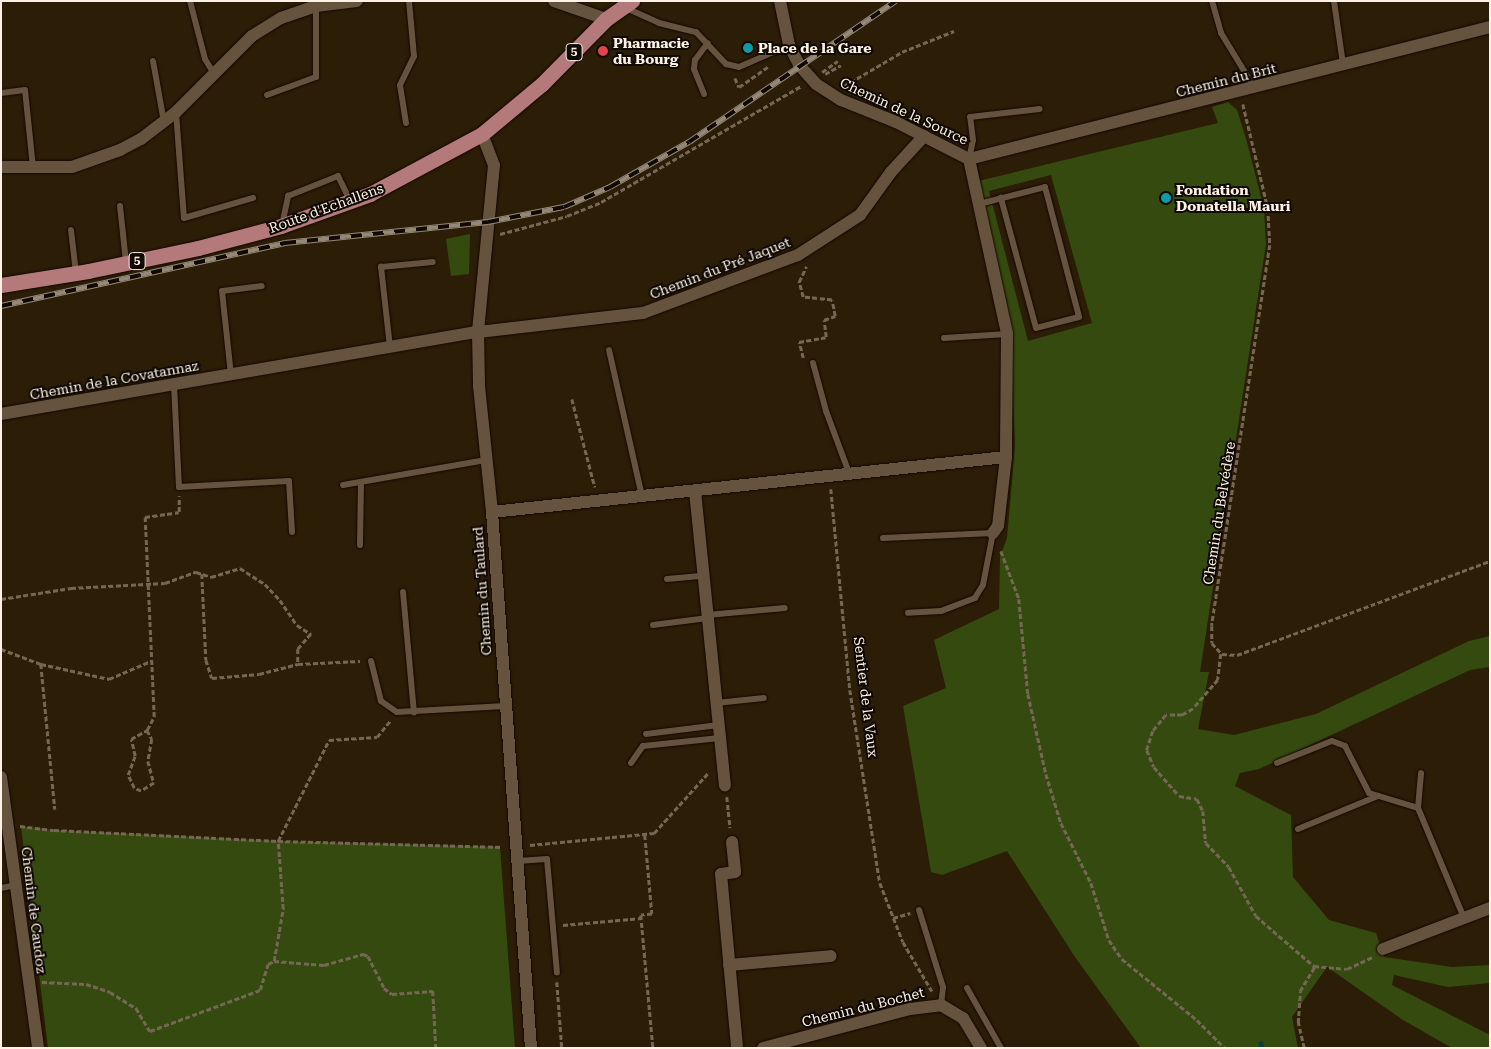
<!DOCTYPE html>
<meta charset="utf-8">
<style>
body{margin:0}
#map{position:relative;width:1491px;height:1049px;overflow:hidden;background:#2c1d07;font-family:"Roboto Serif",serif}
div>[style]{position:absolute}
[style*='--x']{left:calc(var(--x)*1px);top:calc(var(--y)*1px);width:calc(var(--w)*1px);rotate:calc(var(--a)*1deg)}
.green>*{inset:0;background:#354a0e}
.stream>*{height:4.5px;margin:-2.25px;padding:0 2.25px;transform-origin:2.25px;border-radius:2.25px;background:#0a3e44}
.path>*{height:2.5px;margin-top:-1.25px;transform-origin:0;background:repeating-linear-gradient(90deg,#756754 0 5px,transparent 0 7.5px)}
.roads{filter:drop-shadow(0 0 1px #140600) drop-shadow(0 0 1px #140600)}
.lane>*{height:6px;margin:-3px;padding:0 3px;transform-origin:3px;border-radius:3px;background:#65533d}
.street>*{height:12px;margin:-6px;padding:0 6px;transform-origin:6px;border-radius:6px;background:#65533d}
.primary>*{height:15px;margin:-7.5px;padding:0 7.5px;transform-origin:7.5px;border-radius:7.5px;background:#b47a7b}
.rail>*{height:5.5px;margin-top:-2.75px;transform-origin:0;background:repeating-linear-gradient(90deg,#0f0803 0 11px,#958877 0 22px);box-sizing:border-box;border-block:1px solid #958877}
.dots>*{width:14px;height:14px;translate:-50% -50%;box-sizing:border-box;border:2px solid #0f0803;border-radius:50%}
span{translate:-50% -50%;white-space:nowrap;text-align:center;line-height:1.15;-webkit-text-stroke:4px #0f0803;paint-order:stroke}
.shield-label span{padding:1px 4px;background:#0f0803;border:1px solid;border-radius:4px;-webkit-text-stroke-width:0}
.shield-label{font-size:12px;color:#fdf2e5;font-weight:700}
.poi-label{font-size:14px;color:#fdf2e5;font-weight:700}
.left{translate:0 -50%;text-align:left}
.street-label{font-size:14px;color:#fdf2e5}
.frame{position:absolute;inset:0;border:2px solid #fdf2e5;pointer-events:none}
</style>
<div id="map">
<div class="green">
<div style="clip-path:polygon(evenodd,1228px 102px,1237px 110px,1247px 142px,1264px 209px,1266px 244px,1200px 672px,1209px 672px,1198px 729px,1234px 735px,1316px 714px,1469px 641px,1490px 636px,1490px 667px,1470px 670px,1259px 769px,1240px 773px,1235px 786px,1291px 815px,1293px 877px,1329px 920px,1376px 933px,1384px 957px,1452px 967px,1490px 965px,1490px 983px,1448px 987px,1394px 975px,1392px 985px,1490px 1035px,1490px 1048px,1452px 1048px,1403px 1020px,1327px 967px,1292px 1017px,1298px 1048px,1141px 1048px,1075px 957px,1007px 851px,942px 875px,931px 872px,903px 706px,946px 688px,934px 640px,999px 609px,1000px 557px,1007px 538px,1015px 446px,1010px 316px,970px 183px,1218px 123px,1212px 107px,1228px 102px,1051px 175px,1092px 323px,1028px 341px,989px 191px,1051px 175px)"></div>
<div style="clip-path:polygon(470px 234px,469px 274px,451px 276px,446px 239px)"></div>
<div style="clip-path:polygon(21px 826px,54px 830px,278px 841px,500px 847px,515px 1048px,48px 1048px)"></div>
</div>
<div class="stream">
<div style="--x:1261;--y:1043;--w:5;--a:79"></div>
</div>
<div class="path">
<div style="--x:807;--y:52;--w:21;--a:-31"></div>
<div style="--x:822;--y:72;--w:19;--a:-35"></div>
<div style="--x:825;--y:74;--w:18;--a:-29"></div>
<div style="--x:735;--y:78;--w:10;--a:66"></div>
<div style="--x:739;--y:87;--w:35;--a:-35"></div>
<div style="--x:844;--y:86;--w:67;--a:-30.4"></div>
<div style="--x:902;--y:52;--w:56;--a:-22"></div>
<div style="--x:1243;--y:104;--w:107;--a:76.5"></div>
<div style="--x:1268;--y:208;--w:37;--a:87"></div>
<div style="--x:1270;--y:245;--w:385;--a:98.7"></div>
<div style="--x:1212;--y:626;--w:17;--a:90"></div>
<div style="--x:1212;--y:643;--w:15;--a:48"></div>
<div style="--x:1222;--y:654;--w:15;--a:4"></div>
<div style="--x:1237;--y:655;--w:270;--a:-20.4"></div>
<div style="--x:500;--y:234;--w:69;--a:-15"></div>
<div style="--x:567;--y:216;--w:37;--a:-22"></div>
<div style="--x:601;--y:202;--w:231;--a:-30.1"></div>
<div style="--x:803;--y:358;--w:16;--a:-104"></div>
<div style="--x:799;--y:342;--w:27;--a:-10"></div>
<div style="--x:826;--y:337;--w:17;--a:-97"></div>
<div style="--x:824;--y:320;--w:12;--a:-20"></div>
<div style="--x:835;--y:316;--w:16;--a:-101"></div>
<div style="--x:832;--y:300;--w:29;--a:-174"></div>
<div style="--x:803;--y:297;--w:16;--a:-105"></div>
<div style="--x:799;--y:282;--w:17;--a:-65"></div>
<div style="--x:572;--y:399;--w:91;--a:75.4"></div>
<div style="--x:831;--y:489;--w:202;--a:84.6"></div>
<div style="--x:850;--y:690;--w:195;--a:81.2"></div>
<div style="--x:880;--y:883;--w:63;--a:68.7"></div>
<div style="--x:903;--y:942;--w:57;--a:59.4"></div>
<div style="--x:1001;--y:551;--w:51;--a:69.4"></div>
<div style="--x:1019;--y:599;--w:95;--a:84.6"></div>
<div style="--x:1028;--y:694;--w:82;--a:77.3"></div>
<div style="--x:1046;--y:774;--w:51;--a:73"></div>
<div style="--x:1061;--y:823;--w:67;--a:63.4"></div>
<div style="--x:1091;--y:883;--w:60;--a:72.5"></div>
<div style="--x:1109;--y:940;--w:23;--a:56"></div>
<div style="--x:1122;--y:959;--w:97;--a:39.1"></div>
<div style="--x:1197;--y:1020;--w:40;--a:45"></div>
<div style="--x:202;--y:574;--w:86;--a:87.3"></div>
<div style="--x:206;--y:660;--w:19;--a:72"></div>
<div style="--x:212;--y:678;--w:47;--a:-4.9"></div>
<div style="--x:259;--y:674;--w:40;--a:-14.4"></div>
<div style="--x:298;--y:664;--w:62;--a:-2.8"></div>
<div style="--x:1;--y:599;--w:71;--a:-8.9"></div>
<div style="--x:71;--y:588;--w:94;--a:-3"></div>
<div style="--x:165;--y:583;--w:33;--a:-20"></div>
<div style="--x:196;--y:572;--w:16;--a:18"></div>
<div style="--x:211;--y:577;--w:30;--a:-17"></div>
<div style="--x:240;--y:568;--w:30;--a:33"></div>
<div style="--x:265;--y:584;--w:22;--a:47"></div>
<div style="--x:280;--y:600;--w:30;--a:56"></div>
<div style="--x:297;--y:625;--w:17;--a:33"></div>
<div style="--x:311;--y:634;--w:20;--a:131"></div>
<div style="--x:298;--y:649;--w:15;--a:90"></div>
<div style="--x:1;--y:649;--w:43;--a:20.6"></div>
<div style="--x:41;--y:664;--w:70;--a:12.4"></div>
<div style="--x:109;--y:679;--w:46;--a:-23.2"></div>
<div style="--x:1221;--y:654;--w:26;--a:97"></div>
<div style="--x:1218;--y:680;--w:38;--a:131"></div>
<div style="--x:1193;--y:709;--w:13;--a:151"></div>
<div style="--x:1182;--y:715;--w:16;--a:180"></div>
<div style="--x:1166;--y:715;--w:21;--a:129"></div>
<div style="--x:1153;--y:731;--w:20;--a:108"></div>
<div style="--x:1147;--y:750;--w:18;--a:68"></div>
<div style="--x:1154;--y:767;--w:38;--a:49"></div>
<div style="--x:1179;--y:796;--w:18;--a:9"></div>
<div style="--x:1197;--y:799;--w:13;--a:63"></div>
<div style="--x:1203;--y:811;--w:32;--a:85"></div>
<div style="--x:1206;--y:843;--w:33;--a:46"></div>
<div style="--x:1229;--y:867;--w:56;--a:61.1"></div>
<div style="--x:1256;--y:916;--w:77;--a:40.8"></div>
<div style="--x:1314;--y:966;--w:33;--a:5"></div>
<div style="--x:1347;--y:969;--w:29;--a:-25"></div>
<div style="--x:41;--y:664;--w:146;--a:84.5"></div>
<div style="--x:147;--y:730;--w:10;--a:61"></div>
<div style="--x:152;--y:739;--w:22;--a:100"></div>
<div style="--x:148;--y:761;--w:23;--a:75"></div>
<div style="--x:154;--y:783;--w:15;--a:148"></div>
<div style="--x:141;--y:791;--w:8;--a:-157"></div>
<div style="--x:134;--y:788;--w:14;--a:-115"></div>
<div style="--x:128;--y:775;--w:20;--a:-70"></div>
<div style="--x:135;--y:756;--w:17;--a:-103"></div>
<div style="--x:131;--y:739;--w:18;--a:-29"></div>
<div style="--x:147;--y:730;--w:15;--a:-62"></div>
<div style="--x:154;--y:717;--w:200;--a:-92.6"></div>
<div style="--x:145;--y:517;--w:34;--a:-8"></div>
<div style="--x:179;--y:512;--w:16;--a:-90"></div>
<div style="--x:727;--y:797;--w:31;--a:84"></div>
<div style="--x:20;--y:826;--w:34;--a:7"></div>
<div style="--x:54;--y:830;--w:224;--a:2.8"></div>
<div style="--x:278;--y:841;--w:225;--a:1.5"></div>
<div style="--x:645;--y:835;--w:79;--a:84.9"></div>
<div style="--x:652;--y:914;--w:11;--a:175"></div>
<div style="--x:641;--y:915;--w:134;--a:84.8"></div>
<div style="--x:530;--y:845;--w:125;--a:-5.5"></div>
<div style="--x:654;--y:833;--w:82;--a:-48"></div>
<div style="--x:893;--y:918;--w:18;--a:-16"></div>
<div style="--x:563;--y:925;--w:79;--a:-5.1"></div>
<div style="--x:274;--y:961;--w:53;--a:-80.2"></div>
<div style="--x:283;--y:909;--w:68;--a:-94.2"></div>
<div style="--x:278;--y:841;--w:113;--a:-63.2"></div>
<div style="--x:329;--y:740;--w:48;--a:-3.6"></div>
<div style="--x:377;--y:737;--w:21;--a:-51"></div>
<div style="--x:42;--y:982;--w:44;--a:2.6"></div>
<div style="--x:86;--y:984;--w:25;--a:18"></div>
<div style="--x:110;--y:992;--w:31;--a:32"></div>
<div style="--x:136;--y:1008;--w:27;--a:59"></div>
<div style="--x:150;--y:1031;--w:117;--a:-20.4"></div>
<div style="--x:260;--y:990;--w:27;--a:-73"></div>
<div style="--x:268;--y:964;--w:7;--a:-27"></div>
<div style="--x:274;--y:961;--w:50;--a:4.6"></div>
<div style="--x:324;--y:965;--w:41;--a:-15.8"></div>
<div style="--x:363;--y:954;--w:5;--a:22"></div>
<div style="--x:368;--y:956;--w:36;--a:63"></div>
<div style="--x:384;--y:988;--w:10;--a:37"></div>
<div style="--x:392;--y:994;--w:41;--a:-4.2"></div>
<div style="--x:433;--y:991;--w:57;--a:87"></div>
<div style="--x:557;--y:982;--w:66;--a:85.7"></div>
<div style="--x:1304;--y:1048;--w:26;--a:-103"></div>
<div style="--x:1298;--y:1023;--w:32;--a:-86"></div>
<div style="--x:1300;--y:991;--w:29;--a:-59"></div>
</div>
<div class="roads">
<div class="lane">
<div style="--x:190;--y:1;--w:60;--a:75.5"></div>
<div style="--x:205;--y:59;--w:17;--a:59"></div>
<div style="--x:1212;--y:1;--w:33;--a:74"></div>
<div style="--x:1221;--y:33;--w:63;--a:58.6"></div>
<div style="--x:1334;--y:1;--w:64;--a:81.9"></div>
<div style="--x:626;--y:8;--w:36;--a:24"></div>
<div style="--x:659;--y:23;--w:38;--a:14"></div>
<div style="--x:696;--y:32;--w:44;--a:46.8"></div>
<div style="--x:726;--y:64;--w:13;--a:13"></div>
<div style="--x:739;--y:67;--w:55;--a:-23.7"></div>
<div style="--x:153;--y:61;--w:62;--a:79.8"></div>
<div style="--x:1;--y:93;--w:24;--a:-7"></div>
<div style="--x:25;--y:90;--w:78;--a:84.1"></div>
<div style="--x:704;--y:94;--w:27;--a:-112"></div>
<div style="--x:694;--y:69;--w:9;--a:-84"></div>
<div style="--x:695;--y:60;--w:21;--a:-53"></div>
<div style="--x:267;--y:95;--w:52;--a:-20.2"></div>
<div style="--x:316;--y:77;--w:71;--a:-90"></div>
<div style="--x:176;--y:112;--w:106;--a:85.7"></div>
<div style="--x:184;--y:218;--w:72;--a:-16.2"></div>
<div style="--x:406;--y:123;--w:38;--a:-99"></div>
<div style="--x:400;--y:85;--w:32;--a:-64"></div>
<div style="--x:414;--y:56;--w:55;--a:-95.2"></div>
<div style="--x:969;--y:159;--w:19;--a:-78"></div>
<div style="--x:973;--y:140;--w:23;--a:-97"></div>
<div style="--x:970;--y:117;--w:70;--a:-6.5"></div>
<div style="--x:979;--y:204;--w:68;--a:-14.4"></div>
<div style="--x:1045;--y:187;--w:134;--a:75.3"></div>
<div style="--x:1079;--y:317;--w:44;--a:165.7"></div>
<div style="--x:1036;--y:328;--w:135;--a:-105.1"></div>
<div style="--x:120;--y:206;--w:56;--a:83.9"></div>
<div style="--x:282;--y:225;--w:30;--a:-78"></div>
<div style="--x:288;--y:196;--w:54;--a:-21.8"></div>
<div style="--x:338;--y:176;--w:28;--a:64"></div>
<div style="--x:71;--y:230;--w:43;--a:83.4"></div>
<div style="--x:944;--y:338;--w:63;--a:-3.6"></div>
<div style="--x:390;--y:347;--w:81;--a:-96.4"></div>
<div style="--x:381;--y:267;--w:52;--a:-5.5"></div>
<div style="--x:609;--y:350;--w:150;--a:77.3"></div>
<div style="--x:813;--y:363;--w:50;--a:74.8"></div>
<div style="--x:826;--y:411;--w:66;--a:69.6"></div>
<div style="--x:231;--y:375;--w:84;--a:-96.1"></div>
<div style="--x:222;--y:291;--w:40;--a:-7.1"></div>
<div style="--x:174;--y:385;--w:102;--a:87.2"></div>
<div style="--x:179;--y:487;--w:110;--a:-3.1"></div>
<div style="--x:289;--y:481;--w:51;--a:86.6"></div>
<div style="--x:343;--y:485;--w:145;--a:-9.9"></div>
<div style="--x:883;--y:538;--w:110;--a:-2.6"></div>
<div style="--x:993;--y:533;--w:53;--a:100.9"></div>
<div style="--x:983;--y:585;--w:15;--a:122"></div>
<div style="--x:975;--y:598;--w:36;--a:159"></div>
<div style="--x:941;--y:611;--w:33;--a:177"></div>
<div style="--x:360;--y:545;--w:62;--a:-89.1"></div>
<div style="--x:667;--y:579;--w:36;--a:-5"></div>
<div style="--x:403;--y:592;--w:121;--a:84.8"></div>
<div style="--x:707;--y:615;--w:78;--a:-5.1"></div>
<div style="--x:653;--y:625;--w:55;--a:-7.3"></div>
<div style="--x:371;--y:661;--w:41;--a:76"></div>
<div style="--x:381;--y:701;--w:19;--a:35"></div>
<div style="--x:397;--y:712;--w:108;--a:-3.2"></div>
<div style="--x:716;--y:703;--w:48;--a:-5.9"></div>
<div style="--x:646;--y:734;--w:73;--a:-7.1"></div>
<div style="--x:631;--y:763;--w:21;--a:-55"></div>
<div style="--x:643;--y:746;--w:77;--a:-5.9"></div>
<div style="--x:1277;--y:763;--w:59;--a:-21.8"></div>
<div style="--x:1332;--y:741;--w:14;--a:21"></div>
<div style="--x:1345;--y:746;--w:53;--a:62.9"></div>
<div style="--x:1369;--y:793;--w:51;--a:17"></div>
<div style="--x:1418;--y:808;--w:119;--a:67.3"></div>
<div style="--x:1418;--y:808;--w:35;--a:-85"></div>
<div style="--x:1298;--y:829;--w:87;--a:-22.4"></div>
<div style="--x:517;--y:861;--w:30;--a:-4"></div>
<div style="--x:547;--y:859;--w:114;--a:85"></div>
<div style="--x:1;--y:888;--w:15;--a:-11"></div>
<div style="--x:919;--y:910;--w:81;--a:72.7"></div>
<div style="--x:943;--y:987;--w:18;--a:96"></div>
<div style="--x:967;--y:988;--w:69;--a:60.5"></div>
</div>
<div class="street">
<div style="--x:554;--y:1;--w:55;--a:19.1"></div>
<div style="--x:780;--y:1;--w:45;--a:78.4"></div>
<div style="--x:789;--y:45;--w:22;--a:63"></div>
<div style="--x:799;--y:65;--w:25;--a:48"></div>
<div style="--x:816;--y:84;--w:30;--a:33"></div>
<div style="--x:841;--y:100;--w:59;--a:21.8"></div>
<div style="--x:896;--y:122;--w:82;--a:26.9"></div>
<div style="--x:482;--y:134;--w:33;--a:69"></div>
<div style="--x:494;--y:165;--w:168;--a:95.5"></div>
<div style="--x:478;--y:332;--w:54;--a:88.9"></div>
<div style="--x:479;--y:386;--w:127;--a:84.1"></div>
<div style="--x:492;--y:512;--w:537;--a:85.84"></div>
<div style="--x:969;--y:159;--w:537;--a:-14.22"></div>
<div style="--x:969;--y:159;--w:179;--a:77.7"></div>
<div style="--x:1007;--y:334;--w:123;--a:90.5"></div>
<div style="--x:1006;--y:457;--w:69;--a:96.6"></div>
<div style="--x:998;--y:526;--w:9;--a:126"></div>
<div style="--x:1;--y:167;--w:71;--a:0"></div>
<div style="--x:72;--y:167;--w:51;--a:-19.5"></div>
<div style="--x:120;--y:150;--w:24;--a:-28"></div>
<div style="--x:141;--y:139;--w:44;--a:-37.6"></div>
<div style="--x:176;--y:112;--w:107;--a:-45"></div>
<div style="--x:252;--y:36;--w:34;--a:-32"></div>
<div style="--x:281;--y:18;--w:37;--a:-19"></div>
<div style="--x:316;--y:6;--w:41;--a:-7"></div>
<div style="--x:1;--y:414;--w:484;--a:-9.8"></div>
<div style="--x:478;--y:332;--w:166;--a:-6.6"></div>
<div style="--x:643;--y:313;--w:165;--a:-20.5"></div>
<div style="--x:798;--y:255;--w:74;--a:-32.8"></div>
<div style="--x:860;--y:215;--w:53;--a:-54.2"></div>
<div style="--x:891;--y:172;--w:49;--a:-47.5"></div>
<div style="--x:695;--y:491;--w:296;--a:84.2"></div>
<div style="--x:492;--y:512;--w:517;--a:-6.11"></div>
<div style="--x:1;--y:777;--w:274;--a:82.2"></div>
<div style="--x:732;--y:842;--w:30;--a:84"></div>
<div style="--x:735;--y:872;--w:14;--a:172"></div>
<div style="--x:721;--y:874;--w:175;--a:84.7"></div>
<div style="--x:1383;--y:949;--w:115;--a:-21"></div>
<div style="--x:729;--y:965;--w:102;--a:-5"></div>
<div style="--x:763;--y:1048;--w:152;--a:-14.9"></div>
<div style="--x:910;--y:1009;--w:31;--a:-7"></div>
<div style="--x:941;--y:1005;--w:26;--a:31"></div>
<div style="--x:963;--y:1018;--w:35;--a:59"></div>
</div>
<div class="primary">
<div style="--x:1;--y:285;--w:88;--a:-9.1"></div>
<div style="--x:88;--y:271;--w:112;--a:-11.8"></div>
<div style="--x:198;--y:248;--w:86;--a:-14.8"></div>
<div style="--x:281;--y:226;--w:95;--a:-19.8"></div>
<div style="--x:370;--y:194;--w:127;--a:-28.2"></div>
<div style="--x:482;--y:134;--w:78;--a:-39.8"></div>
<div style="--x:542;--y:84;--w:91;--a:-45.4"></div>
<div style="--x:606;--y:19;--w:32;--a:-35"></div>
</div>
</div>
<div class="rail">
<div style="--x:1;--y:306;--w:291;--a:-12.5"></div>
<div style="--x:285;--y:243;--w:204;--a:-5.9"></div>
<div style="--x:488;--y:222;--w:77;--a:-11.2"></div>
<div style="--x:564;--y:207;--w:50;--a:-23.5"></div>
<div style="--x:610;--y:187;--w:91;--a:-29.7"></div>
<div style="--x:689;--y:142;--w:250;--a:-34.3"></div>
</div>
<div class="dots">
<div style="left:748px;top:48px;background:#0f9aa8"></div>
<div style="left:603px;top:51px;background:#e0444e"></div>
<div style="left:1166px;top:198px;background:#0f9aa8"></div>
</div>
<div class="shield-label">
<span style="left:574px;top:52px">5</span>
<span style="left:137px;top:261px">5</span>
</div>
<div class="poi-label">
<span class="left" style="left:613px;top:51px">Pharmacie<br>du Bourg</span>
<span class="left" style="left:758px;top:48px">Place de la Gare</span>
<span class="left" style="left:1176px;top:198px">Fondation<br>Donatella Mauri</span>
</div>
<div class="street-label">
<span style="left:1226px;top:80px;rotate:-14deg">Chemin du Brit</span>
<span style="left:904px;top:111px;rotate:25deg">Chemin de la Source</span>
<span style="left:326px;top:208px;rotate:-20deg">Route d'Echallens</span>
<span style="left:720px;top:268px;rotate:-21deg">Chemin du Pré Jaquet</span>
<span style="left:114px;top:380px;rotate:-10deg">Chemin de la Covatannaz</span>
<span style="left:1219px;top:513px;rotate:-81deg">Chemin du Belvédère</span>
<span style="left:482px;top:591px;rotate:-94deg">Chemin du Taulard</span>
<span style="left:866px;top:697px;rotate:83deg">Sentier de la Vaux</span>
<span style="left:34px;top:910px;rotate:83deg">Chemin de Caudoz</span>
<span style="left:863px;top:1007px;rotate:-14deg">Chemin du Bochet</span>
</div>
<div class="frame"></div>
</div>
